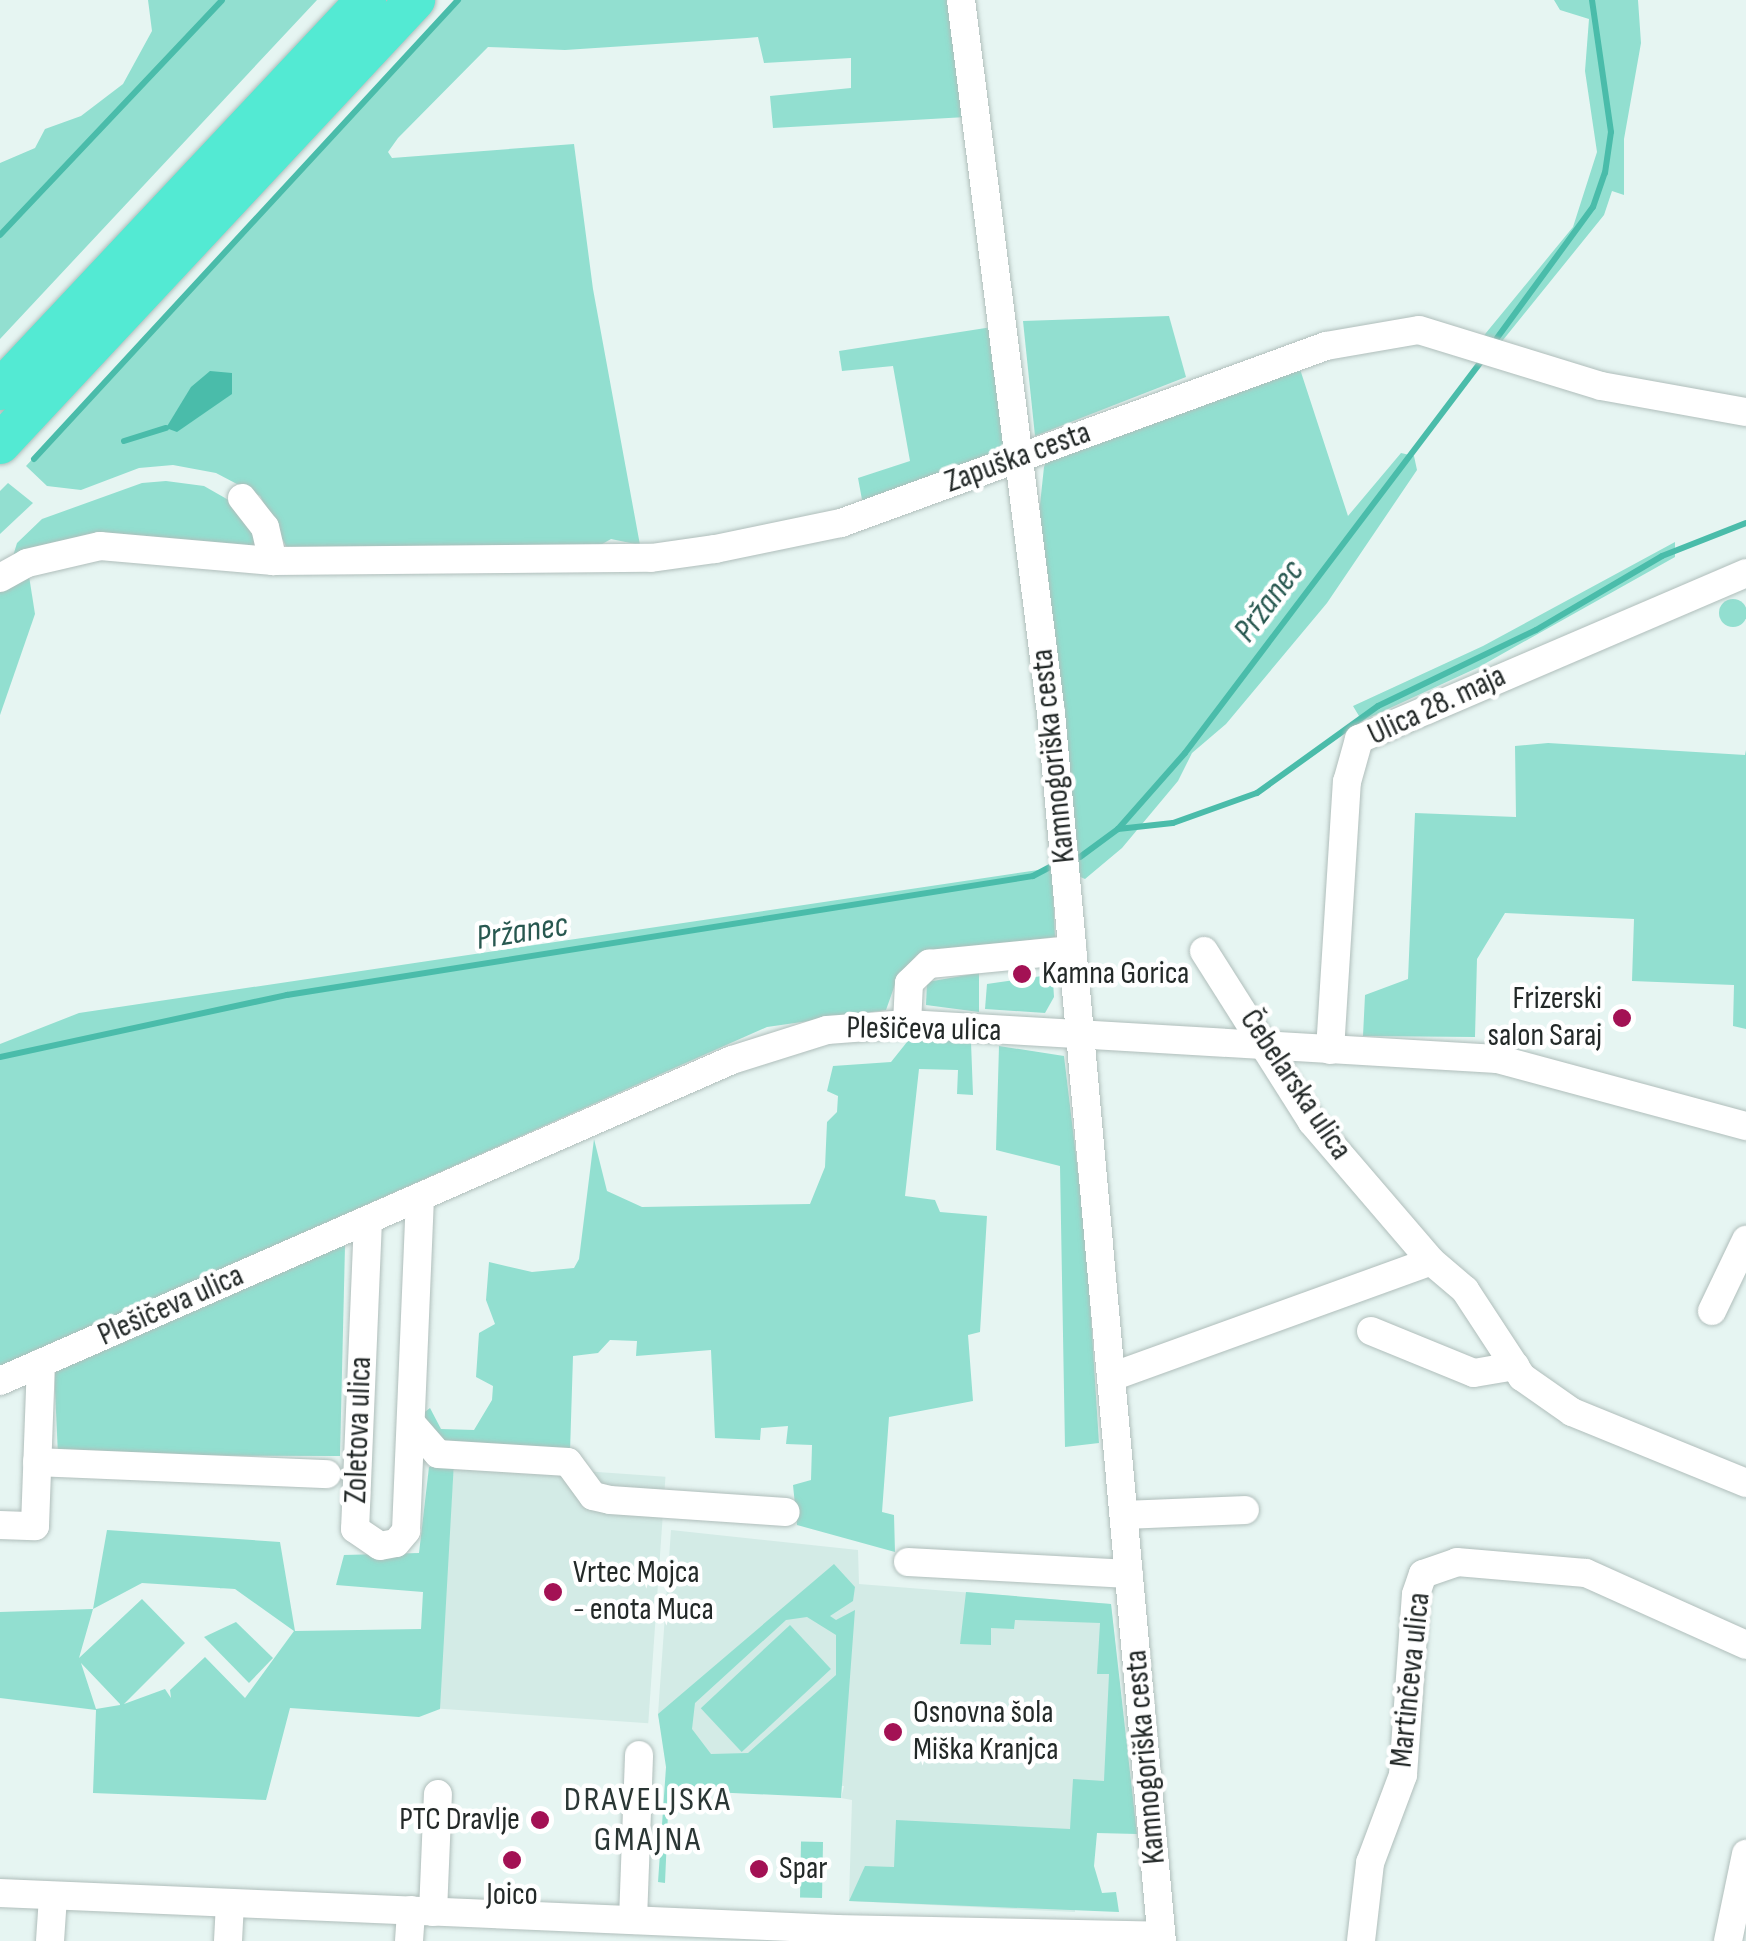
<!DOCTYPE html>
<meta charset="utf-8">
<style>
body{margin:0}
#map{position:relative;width:1746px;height:1941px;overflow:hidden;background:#e6f5f2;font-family:"Sofia Sans Condensed",sans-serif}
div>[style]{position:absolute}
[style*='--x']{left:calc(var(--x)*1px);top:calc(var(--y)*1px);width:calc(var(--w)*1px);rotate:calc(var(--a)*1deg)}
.built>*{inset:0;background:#d3ebe6;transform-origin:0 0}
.green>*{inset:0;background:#92dfd0;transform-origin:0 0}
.round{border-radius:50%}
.water>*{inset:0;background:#4abcaa}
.stream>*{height:6px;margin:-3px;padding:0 3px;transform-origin:3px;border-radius:3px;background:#4abcaa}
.roads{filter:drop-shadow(0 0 2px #b0bebb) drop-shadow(0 0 2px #b0bebb)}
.minor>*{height:28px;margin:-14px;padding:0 14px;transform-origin:14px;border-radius:14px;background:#fff}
.highway>*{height:40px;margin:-20px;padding:0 20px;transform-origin:20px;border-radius:20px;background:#53ead3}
.dots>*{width:28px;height:28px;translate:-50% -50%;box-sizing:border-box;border:5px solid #fff;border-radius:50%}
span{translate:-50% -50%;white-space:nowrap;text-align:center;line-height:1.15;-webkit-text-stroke:9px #fff;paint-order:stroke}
.street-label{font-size:32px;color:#232928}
.poi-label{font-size:32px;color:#232928}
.left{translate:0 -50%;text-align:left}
.right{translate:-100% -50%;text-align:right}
.water-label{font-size:35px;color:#285850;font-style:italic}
.neighbourhood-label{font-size:35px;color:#2b3735;letter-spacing:2.5px}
</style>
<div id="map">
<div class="built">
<div style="left:454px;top:1462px;width:212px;height:247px;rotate:4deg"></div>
<div style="clip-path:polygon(671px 1530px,858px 1550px,859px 1584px,1111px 1604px,1133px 1809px,1078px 1811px,1075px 1912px,849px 1901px,852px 1800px,841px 1798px,844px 1786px,669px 1775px,658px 1714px)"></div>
</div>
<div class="green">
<div style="clip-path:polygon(148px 0,317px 0,0 339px,0 163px,35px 148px,45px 129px,81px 116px,123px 84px,152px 31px)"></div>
<div style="clip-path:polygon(456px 0,953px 0,966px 117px,773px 128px,770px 96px,851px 88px,851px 58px,764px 63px,758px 37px,747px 38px,565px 50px,488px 47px,398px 138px,388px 152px,392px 158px,574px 144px,593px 289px,640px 545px,611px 539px,590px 551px,288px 550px,260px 496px,216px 473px,173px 465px,139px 468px,81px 490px,47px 486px,26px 466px)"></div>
<div style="clip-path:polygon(1554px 0,1638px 0,1641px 43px,1624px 139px,1624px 195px,1612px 191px,1604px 215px,1499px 345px,1481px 339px,1573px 227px,1597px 152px,1585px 71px,1589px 19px,1560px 10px)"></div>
<div style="clip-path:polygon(1169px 316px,1186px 377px,1035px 436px,1023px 321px)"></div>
<div style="clip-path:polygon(992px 327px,1006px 449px,863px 505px,858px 478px,910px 461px,893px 366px,842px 371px,839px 351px)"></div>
<div style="clip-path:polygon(1298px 363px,1348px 516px,1401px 453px,1414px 456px,1417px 470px,1327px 603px,1226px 724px,1192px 753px,1178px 781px,1122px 848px,1085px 879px,1078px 876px,1039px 514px,1044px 467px,1049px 454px)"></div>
<div style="clip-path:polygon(166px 481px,204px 486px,239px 506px,261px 549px,137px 541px,10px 566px,17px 543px,42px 519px,142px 483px)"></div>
<div style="clip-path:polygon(8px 483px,33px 503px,0 534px,0 491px)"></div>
<div style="clip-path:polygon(1675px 542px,1675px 557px,1479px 667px,1362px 721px,1353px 706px,1483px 646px)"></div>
<div style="clip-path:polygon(29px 576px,35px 614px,0 715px,0 590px)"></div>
<div class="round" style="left:1719px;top:599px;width:28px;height:28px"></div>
<div style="clip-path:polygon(1548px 743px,1745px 755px,1746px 750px,1746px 1029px,1733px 1026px,1734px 985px,1632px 981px,1634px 919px,1505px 913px,1477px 959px,1475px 1037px,1363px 1036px,1365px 995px,1408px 979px,1415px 813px,1516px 817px,1515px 746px)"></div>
<div style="clip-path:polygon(1052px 868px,1055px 937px,917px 955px,898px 976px,886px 1010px,767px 1027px,0 1367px,0 1044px,79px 1013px)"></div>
<div style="clip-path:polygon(979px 973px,979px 1012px,926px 1005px,927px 982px)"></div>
<div style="clip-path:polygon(1042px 976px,1053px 980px,1054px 997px,1045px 1013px,985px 1009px,987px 984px)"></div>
<div style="clip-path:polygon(911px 1037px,971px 1042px,973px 1095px,957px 1094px,958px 1070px,919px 1069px,905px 1196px,935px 1200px,940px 1212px,987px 1216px,980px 1332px,968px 1335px,973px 1401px,889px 1417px,882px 1512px,894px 1515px,895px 1552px,797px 1525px,793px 1485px,811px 1480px,812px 1445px,786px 1444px,788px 1426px,761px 1428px,760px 1440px,715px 1438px,711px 1350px,636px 1356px,637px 1341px,610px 1340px,598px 1353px,573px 1356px,570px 1452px,439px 1445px,421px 1415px,430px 1408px,441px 1429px,474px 1430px,492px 1400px,493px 1386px,476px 1377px,479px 1333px,495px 1324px,486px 1300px,489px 1262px,532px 1272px,574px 1268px,579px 1259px,594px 1139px,607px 1191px,642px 1207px,810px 1204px,825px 1167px,827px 1122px,837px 1112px,838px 1096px,827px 1091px,833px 1066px,891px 1062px)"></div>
<div style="clip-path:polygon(999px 1046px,1064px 1056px,1086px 1239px,1099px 1443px,1065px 1447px,1060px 1166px,996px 1150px)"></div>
<div style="clip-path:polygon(336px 1241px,345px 1246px,340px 1456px,58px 1455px,54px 1368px)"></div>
<div style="clip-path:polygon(evenodd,454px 1462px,440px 1709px,419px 1717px,290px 1708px,266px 1800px,93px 1793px,96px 1710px,0 1698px,0 1612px,93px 1609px,107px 1530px,280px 1542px,295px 1631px,421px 1629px,423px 1592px,336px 1585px,344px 1555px,419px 1553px,429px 1467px,454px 1462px,142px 1583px,235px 1589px,294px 1631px,245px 1698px,205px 1657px,170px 1690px,171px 1698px,165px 1689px,124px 1704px,185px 1643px,142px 1599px,79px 1658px,93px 1609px,142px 1583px,454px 1462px,81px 1663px,120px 1704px,120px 1705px,96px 1709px,81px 1663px)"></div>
<div style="clip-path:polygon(evenodd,834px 1564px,855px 1587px,853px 1601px,830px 1616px,836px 1620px,855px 1610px,841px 1798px,669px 1790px,665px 1883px,658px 1882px,666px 1767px,658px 1714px,834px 1564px,807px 1617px,836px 1635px,836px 1675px,748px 1753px,711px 1754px,692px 1729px,695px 1703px,786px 1620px,807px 1617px)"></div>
<div style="clip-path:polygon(966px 1592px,1111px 1604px,1137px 1834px,1097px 1833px,1094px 1866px,1102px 1893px,1116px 1892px,1119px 1912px,849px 1901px,865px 1866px,894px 1867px,896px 1820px,1070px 1829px,1073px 1779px,1104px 1781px,1109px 1674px,1097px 1674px,1100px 1623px,1015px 1620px,1014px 1629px,991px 1628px,991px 1645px,960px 1644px)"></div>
<div style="clip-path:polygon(236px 1622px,273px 1658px,249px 1683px,204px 1637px)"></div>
<div style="left:790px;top:1625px;width:60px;height:122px;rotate:47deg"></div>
<div style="left:823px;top:1842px;width:56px;height:22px;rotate:91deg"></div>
</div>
<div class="water">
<div style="clip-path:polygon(210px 371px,232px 373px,232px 394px,177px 432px,166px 428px,191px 387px)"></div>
</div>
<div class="stream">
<div style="--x:0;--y:235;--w:323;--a:-46.6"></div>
<div style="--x:1497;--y:338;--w:162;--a:-53.8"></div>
<div style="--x:1593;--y:207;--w:36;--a:-71"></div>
<div style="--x:1605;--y:173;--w:41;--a:-81.7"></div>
<div style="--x:1611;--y:132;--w:133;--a:-98.2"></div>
<div style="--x:124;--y:441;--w:44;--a:-17.2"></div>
<div style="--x:34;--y:459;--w:625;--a:-47.27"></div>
<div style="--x:1118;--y:829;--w:55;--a:-6.2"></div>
<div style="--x:1173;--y:823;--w:89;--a:-19.7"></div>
<div style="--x:1257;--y:793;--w:149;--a:-35.7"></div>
<div style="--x:1378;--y:706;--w:175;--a:-25.7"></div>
<div style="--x:1536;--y:630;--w:146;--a:-30.4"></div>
<div style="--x:1662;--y:556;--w:90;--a:-21.4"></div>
<div style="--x:1080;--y:857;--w:47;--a:-36.4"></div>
<div style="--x:1118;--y:829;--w:101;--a:-48.6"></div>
<div style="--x:1185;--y:753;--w:492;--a:-52.9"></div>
<div style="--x:0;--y:1057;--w:294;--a:-12.2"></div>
<div style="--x:287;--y:995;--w:755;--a:-9.06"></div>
<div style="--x:1033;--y:876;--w:24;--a:-28"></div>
</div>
<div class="roads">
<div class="minor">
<div style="--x:961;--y:0;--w:719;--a:82.81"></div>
<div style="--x:1051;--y:713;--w:1233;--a:84.84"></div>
<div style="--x:242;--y:498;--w:37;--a:52"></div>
<div style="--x:265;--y:527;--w:35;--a:77"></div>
<div style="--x:273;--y:561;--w:378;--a:-0.5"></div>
<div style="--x:651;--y:558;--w:65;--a:-8"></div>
<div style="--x:715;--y:549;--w:129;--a:-11.7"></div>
<div style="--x:841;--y:523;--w:516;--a:-20.05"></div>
<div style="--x:1326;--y:346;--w:94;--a:-9.8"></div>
<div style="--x:1419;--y:330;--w:190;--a:17.1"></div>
<div style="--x:1601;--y:386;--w:147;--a:10.2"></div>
<div style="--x:0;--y:578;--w:31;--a:-29"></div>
<div style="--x:27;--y:563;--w:75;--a:-13.1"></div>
<div style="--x:100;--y:546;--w:174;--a:5"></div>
<div style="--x:1204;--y:951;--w:202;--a:57.7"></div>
<div style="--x:1312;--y:1122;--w:183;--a:49.4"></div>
<div style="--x:1431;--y:1261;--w:45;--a:40.5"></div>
<div style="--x:1465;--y:1290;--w:104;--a:56.8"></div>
<div style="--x:1522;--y:1377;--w:61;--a:35"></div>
<div style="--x:1572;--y:1412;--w:188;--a:22.2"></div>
<div style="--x:907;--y:1024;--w:41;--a:-87.2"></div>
<div style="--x:909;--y:983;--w:28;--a:-44"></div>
<div style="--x:929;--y:964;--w:144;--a:-5.6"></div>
<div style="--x:1330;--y:1050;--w:269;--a:-86.4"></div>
<div style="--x:1347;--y:782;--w:45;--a:-74.4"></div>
<div style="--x:1359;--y:739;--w:421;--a:-23.2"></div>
<div style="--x:368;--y:1220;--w:309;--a:92.4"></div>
<div style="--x:355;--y:1529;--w:30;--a:34"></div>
<div style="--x:380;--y:1546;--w:16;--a:-11"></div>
<div style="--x:396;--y:1543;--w:16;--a:-50"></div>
<div style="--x:406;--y:1531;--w:333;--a:-87.6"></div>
<div style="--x:1712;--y:1311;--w:79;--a:-64.4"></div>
<div style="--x:1371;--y:1331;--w:111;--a:22.2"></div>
<div style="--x:1474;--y:1373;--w:42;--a:-9.7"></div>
<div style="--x:1114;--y:1376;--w:337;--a:-19.9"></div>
<div style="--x:0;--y:1381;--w:799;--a:-23.68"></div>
<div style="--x:732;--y:1060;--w:100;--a:-17.5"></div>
<div style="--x:827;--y:1030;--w:80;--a:-4.3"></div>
<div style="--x:907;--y:1024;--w:591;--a:3.39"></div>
<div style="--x:1497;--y:1059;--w:258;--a:15.1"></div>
<div style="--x:411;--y:1423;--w:41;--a:48.9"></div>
<div style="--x:438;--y:1454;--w:130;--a:3.5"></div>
<div style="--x:568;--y:1462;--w:42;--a:53.7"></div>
<div style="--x:593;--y:1496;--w:17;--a:13"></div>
<div style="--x:610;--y:1500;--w:176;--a:3.9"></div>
<div style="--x:37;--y:1462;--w:290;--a:2.4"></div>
<div style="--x:1125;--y:1515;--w:120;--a:-2.4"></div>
<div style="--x:0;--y:1525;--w:35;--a:2"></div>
<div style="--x:35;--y:1526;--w:163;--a:-87.9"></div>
<div style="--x:908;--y:1562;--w:221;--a:3.1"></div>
<div style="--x:0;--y:1893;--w:838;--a:2.46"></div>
<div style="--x:837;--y:1929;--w:324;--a:1.2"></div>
<div style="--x:433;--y:1912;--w:118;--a:-87.6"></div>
<div style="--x:633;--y:1920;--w:165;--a:-87.9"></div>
<div style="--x:50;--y:1941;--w:44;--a:-86.1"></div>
<div style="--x:228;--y:1941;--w:36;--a:-87"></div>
<div style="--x:409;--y:1941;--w:31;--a:-86"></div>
<div style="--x:1361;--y:1941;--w:79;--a:-83.4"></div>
<div style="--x:1370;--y:1863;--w:94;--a:-69.4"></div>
<div style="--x:1403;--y:1775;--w:181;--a:-85.9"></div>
<div style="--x:1416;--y:1594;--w:21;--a:-71"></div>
<div style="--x:1423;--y:1574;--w:36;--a:-19"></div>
<div style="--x:1457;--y:1562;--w:129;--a:4.9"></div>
<div style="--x:1586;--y:1573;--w:175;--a:24.2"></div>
<div style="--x:1728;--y:1941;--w:89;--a:-78.3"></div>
</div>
<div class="highway">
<div style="--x:0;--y:390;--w:535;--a:-46.82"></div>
<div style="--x:0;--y:444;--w:608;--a:-46.93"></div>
</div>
</div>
<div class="dots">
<div style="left:1022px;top:974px;background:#a31154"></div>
<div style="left:1622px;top:1018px;background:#a31154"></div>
<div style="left:553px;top:1592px;background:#a31154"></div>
<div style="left:893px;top:1732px;background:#a31154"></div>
<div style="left:540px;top:1820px;background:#a31154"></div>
<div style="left:512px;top:1860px;background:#a31154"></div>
<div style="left:759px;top:1869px;background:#a31154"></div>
</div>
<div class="street-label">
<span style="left:1018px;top:458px;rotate:-20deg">Zapuška cesta</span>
<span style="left:1437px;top:706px;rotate:-25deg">Ulica 28. maja</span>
<span style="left:1054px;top:756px;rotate:-96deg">Kamnogoriška cesta</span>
<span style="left:924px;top:1030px;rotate:1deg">Plešičeva ulica</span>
<span style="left:1295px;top:1085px;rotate:56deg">Čebelarska ulica</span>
<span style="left:171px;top:1306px;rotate:-24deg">Plešičeva ulica</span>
<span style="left:359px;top:1430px;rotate:-88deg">Zoletova ulica</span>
<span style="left:1411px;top:1680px;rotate:-84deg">Martinčeva ulica</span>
<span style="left:1146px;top:1757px;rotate:-95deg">Kamnogoriška cesta</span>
</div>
<div class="poi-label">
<span class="left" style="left:1042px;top:974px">Kamna Gorica</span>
<span class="right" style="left:1602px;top:1018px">Frizerski<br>salon Saraj</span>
<span class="left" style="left:573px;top:1592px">Vrtec Mojca<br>- enota Muca</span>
<span class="left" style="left:913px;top:1732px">Osnovna šola<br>Miška Kranjca</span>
<span class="right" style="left:520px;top:1820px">PTC Dravlje</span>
<span class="left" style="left:779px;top:1869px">Spar</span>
<span style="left:512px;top:1895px">Joico</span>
</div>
<div class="water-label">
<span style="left:1269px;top:601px;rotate:-53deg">Pržanec</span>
<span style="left:522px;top:932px;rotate:-9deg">Pržanec</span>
</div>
<div class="neighbourhood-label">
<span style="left:648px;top:1820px">DRAVELJSKA<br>GMAJNA</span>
</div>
</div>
